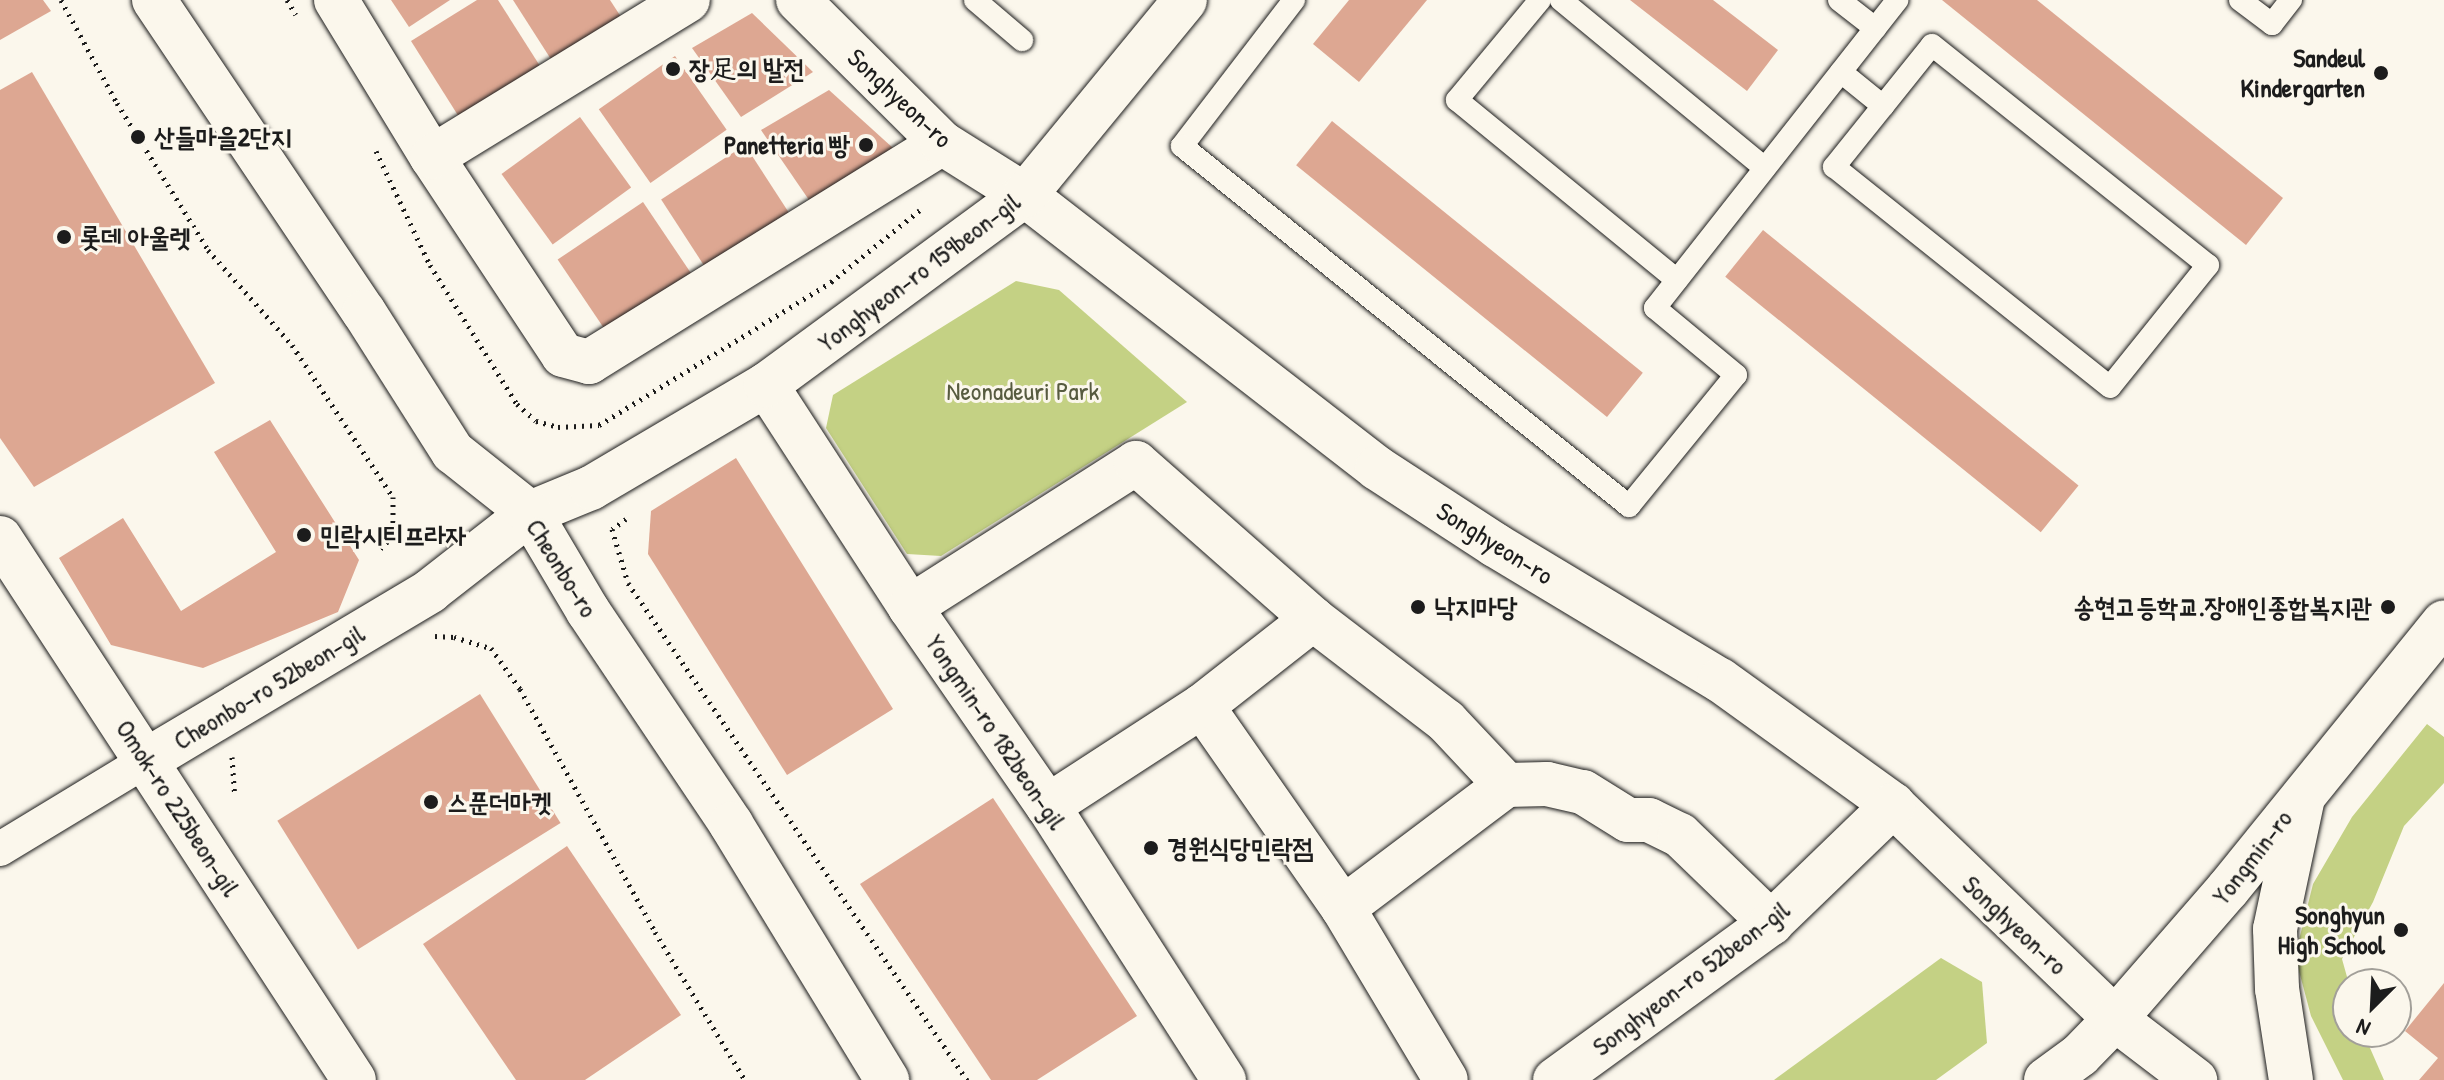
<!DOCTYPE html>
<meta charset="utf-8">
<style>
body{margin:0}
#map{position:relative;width:2444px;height:1080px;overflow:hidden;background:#fbf7ec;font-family:"Patrick Hand","LXGW WenKai TC","Poor Story",sans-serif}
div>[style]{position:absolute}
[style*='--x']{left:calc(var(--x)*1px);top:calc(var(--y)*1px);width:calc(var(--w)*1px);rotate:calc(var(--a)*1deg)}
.green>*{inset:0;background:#c4d184}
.building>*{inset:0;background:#dda792;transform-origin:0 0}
.path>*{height:5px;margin-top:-2.5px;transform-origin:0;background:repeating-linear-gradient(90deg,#1c1c1c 0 2px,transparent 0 8px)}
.roads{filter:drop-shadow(0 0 2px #1c1c1c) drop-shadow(0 0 2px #1c1c1c)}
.service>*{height:22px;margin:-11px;padding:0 11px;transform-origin:11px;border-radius:11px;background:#fbf7ec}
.pedestrian>*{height:34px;margin:-17px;padding:0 17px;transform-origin:17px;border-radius:17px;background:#fbf7ec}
.minor>*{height:44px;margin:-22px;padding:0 22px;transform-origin:22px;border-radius:22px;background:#fbf7ec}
.secondary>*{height:44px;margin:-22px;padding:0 22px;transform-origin:22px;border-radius:22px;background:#fbf7ec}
.dots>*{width:22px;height:22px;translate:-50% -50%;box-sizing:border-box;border:4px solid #fbf7ec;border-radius:50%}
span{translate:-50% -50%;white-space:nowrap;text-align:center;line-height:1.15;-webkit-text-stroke:6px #fbf7ec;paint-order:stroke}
.poi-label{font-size:26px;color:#1c1c1c;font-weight:700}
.right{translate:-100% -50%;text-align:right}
.left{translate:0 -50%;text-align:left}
.street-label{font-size:26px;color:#1c1c1c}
.park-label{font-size:26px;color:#575b40}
.north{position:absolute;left:2332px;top:968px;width:80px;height:80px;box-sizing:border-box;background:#fbf7ec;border:2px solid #a29f99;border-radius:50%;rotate:204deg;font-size:22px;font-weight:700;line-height:32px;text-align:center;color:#1c1c1c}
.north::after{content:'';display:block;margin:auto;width:28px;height:36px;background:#1c1c1c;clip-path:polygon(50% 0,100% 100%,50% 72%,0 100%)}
</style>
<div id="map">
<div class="green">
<div style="clip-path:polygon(1016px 281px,1059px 290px,1187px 402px,941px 556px,907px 554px,826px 428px,833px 395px)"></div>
<div style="clip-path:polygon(2427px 724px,2444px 737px,2444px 783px,2404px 826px,2373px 902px,2342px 959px,2349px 984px,2348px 1032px,2363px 1032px,2384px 1080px,2343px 1080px,2311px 1016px,2295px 956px,2313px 884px,2352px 817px)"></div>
<div style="clip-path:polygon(1941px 958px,1982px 982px,1987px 1043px,1936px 1080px,1774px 1080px)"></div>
</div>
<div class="building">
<div style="clip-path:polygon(0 0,43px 0,51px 11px,0 40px)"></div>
<div style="clip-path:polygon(391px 0,450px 0,409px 27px)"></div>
<div style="clip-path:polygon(477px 0,498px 0,540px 66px,459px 117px,411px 41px)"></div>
<div style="clip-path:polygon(513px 0,610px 0,623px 20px,554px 64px)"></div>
<div style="clip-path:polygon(1349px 0,1427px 0,1359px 82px,1313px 44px)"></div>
<div style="clip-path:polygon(1630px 0,1713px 0,1778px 50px,1747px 91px)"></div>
<div style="clip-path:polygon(1942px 0,2037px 0,2283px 198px,2246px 245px)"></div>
<div style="clip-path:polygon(752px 13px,813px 72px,741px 117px,692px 48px)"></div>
<div style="left:675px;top:56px;width:90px;height:93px;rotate:55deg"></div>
<div style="clip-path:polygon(32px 72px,215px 383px,34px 487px,0 438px,0 90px)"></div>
<div style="clip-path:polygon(829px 90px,893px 148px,809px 200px,761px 130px)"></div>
<div style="left:580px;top:117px;width:87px;height:97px;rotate:54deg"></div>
<div style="left:1332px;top:121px;width:400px;height:57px;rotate:39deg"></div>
<div style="left:745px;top:145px;width:84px;height:100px;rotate:57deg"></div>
<div style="left:643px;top:202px;width:88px;height:103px;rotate:56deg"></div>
<div style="left:1763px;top:230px;width:406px;height:60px;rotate:39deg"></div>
<div style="clip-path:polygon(270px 420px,359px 560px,338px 612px,203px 668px,111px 645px,59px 558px,123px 518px,181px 611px,276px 552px,214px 452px)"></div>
<div style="clip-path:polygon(736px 458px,893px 709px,787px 775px,648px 554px,651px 511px)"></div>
<div style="left:480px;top:694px;width:152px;height:239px;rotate:58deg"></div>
<div style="clip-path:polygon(993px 798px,1137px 1016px,1037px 1080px,991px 1080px,860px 884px)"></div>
<div style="clip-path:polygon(567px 846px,681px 1015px,585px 1080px,516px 1080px,423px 944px)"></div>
<div style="clip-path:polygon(2444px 983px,2444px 1080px,2419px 1080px,2438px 1058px,2405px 1031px)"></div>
</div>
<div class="path">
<div style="--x:61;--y:0;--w:117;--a:61.5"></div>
<div style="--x:117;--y:103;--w:173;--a:58.2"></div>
<div style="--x:208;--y:250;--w:127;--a:48.5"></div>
<div style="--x:292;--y:345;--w:182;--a:56.4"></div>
<div style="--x:393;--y:497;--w:39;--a:90"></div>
<div style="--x:393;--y:536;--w:20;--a:135"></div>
<div style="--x:287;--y:0;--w:17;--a:59"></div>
<div style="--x:376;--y:151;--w:126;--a:64.7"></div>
<div style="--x:430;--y:265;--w:164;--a:58"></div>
<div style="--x:517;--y:404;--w:25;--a:42"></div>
<div style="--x:536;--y:421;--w:23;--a:15"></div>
<div style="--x:558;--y:427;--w:41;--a:-2.8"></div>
<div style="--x:599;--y:425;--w:273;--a:-31.6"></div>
<div style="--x:831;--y:282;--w:114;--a:-39"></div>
<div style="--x:626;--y:519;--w:17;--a:144"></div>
<div style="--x:612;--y:529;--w:56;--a:73.5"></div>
<div style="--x:628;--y:583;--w:602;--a:55.7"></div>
<div style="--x:435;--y:636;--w:19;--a:3"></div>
<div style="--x:454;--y:637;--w:39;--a:17"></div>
<div style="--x:491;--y:648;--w:50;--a:54.7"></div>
<div style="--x:520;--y:689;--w:278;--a:60.9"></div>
<div style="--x:655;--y:932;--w:173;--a:58.7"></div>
<div style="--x:232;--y:757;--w:39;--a:86"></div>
</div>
<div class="roads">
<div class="service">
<div style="--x:975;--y:0;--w:62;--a:40.4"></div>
<div style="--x:1294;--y:0;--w:184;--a:127.5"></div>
<div style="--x:1182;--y:146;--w:574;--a:38.85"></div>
<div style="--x:1629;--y:506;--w:169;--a:-50.8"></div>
<div style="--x:1736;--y:375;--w:105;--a:-140.4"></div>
<div style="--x:1655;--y:308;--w:392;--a:-51.8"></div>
<div style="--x:1540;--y:0;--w:130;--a:129.7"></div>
<div style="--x:1457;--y:100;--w:284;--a:39.3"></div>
<div style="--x:1561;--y:0;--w:264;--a:39.5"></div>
<div style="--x:1839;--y:0;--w:46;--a:37.9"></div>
<div style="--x:2240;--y:0;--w:40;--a:37"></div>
<div style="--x:2272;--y:24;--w:31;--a:-52"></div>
<div style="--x:1841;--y:72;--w:54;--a:39"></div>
<div style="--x:1883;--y:106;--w:78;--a:-51.2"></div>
<div style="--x:1932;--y:45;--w:353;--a:38.6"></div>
<div style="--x:2208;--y:265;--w:156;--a:128.8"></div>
<div style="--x:2110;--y:387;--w:353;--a:-141.4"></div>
<div style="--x:1834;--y:167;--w:78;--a:-51.2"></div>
</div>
<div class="pedestrian">
<div style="--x:0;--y:849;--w:172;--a:-31.2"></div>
</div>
<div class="minor">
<div style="--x:336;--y:0;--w:184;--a:58.6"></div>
<div style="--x:432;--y:157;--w:237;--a:56.5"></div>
<div style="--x:563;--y:355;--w:27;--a:15"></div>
<div style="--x:589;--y:362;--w:415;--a:-31.8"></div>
<div style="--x:798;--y:0;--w:203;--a:44.8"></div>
<div style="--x:942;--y:143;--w:98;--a:32.1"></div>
<div style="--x:1025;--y:195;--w:445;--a:37.8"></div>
<div style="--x:1377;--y:468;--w:141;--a:33.1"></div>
<div style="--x:1495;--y:545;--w:262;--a:31"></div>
<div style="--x:1720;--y:680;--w:213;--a:35.8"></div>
<div style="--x:1893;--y:805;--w:308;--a:43.9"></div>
<div style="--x:2115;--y:1019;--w:101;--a:37.3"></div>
<div style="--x:432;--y:157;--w:300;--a:-31.5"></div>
<div style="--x:766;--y:385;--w:265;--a:57"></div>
<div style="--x:910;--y:607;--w:242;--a:55.3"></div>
<div style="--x:1048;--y:806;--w:326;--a:57.3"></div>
<div style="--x:0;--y:538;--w:647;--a:56.85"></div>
<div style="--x:910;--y:607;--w:268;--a:-32.5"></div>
<div style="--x:1136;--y:463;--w:236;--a:41.4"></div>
<div style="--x:1313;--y:619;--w:168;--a:37.5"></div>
<div style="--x:1446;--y:721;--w:88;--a:46.8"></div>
<div style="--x:1506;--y:785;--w:41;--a:-1.4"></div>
<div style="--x:1547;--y:784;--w:37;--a:13"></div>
<div style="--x:1583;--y:792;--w:53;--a:31.9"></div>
<div style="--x:1628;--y:820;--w:21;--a:0"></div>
<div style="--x:1649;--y:820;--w:34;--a:26"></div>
<div style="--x:1680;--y:835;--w:127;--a:44"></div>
<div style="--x:1202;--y:706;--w:246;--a:55.1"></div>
<div style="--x:1343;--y:908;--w:200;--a:59.1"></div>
<div style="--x:147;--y:760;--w:330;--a:-30.8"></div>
<div style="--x:430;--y:591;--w:127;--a:-38"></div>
<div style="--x:530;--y:513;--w:66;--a:-22.3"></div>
<div style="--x:591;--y:488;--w:203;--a:-30.5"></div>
<div style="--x:766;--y:385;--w:321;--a:-36.3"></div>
<div style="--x:1025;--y:195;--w:252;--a:-50.6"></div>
<div style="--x:1048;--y:806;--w:184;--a:-33"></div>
<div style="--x:1202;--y:706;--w:141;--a:-38.1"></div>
<div style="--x:1343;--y:908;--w:204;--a:-37"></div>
<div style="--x:1555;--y:1080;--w:267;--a:-36"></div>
<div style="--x:1771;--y:923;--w:170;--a:-44"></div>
</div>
<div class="secondary">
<div style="--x:154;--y:0;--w:376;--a:56.1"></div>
<div style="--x:364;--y:312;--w:166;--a:57.6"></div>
<div style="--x:453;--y:452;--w:98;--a:38.4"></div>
<div style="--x:530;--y:513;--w:114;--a:59.4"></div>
<div style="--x:588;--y:611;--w:257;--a:56.1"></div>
<div style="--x:731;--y:824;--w:300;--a:58.6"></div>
<div style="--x:2046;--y:1080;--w:42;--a:-36.3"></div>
<div style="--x:2080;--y:1055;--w:50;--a:-45.8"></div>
<div style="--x:2115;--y:1019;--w:172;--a:-49"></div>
<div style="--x:2228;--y:889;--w:343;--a:-51"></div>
<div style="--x:2291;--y:1080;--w:92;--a:-98.7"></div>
<div style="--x:2277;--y:989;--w:60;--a:-91.9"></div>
<div style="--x:2275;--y:929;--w:130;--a:-78"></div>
</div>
</div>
<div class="dots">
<div style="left:673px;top:69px;background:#1c1c1c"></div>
<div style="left:2381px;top:73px;background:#1c1c1c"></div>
<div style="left:138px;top:137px;background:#1c1c1c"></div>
<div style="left:866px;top:145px;background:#1c1c1c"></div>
<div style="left:64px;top:237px;background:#1c1c1c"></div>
<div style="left:304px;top:535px;background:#1c1c1c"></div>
<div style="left:1418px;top:607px;background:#1c1c1c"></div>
<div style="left:2388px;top:607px;background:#1c1c1c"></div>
<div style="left:431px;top:802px;background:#1c1c1c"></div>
<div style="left:1151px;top:848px;background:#1c1c1c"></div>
<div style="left:2401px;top:930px;background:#1c1c1c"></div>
</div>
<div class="poi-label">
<span class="right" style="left:2365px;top:73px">Sandeul<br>Kindergarten</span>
<span class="left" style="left:689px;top:69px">장足의 발전</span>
<span class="left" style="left:154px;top:137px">산들마을2단지</span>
<span class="right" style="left:850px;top:145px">Panetteria 빵</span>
<span class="left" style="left:80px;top:237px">롯데 아울렛</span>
<span class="left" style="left:320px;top:535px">민락시티프라자</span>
<span class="left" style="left:1434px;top:607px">낙지마당</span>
<span class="right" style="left:2372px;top:607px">송현고등학교.장애인종합복지관</span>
<span class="left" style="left:447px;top:802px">스푼더마켓</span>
<span class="left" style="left:1167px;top:848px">경원식당민락점</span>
<span class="right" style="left:2385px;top:930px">Songhyun<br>High School</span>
</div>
<div class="street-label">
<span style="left:900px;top:98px;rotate:43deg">Songhyeon-ro</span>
<span style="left:919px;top:272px;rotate:-37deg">Yonghyeon-ro 159beon-gil</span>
<span style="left:1495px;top:543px;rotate:32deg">Songhyeon-ro</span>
<span style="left:562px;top:568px;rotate:58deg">Cheonbo-ro</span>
<span style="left:269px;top:687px;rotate:-31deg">Cheonbo-ro 52beon-gil</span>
<span style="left:996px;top:732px;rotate:56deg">Yongmin-ro 182beon-gil</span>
<span style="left:178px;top:808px;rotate:57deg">Omok-ro 225beon-gil</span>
<span style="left:2252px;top:857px;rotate:-52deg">Yongmin-ro</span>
<span style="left:2015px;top:925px;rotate:43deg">Songhyeon-ro</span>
<span style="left:1691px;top:978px;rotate:-37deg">Songhyeon-ro 52beon-gil</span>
</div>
<div class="park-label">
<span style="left:1023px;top:391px">Neonadeuri Park</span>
</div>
<div class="north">N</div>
</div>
